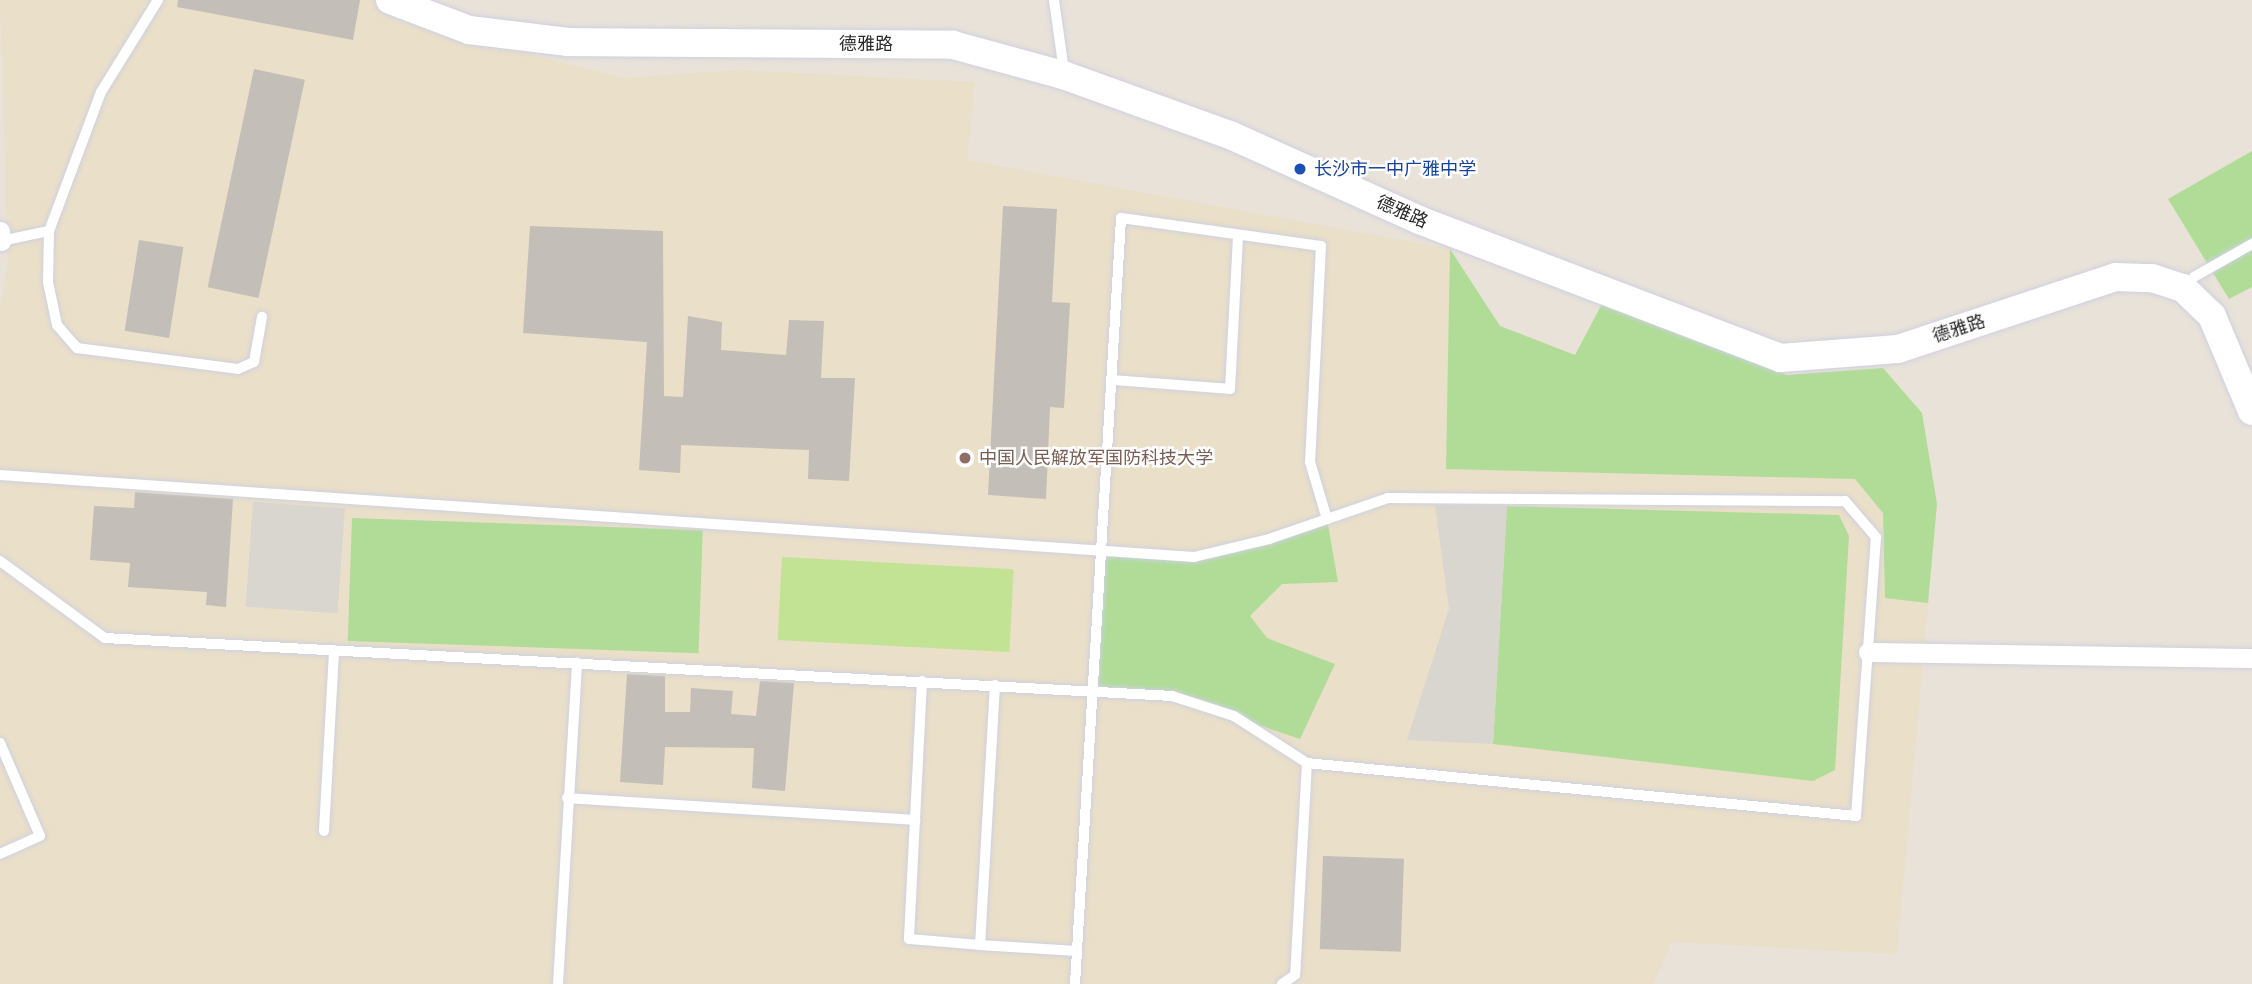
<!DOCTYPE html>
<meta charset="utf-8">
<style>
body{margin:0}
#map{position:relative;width:2252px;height:984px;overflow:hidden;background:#e9e2d9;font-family:"Work Sans","Noto Sans SC",sans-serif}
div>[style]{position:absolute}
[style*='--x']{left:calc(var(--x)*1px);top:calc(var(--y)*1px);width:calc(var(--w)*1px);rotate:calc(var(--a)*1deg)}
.education>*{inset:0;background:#eadfc8}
.green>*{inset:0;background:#b0dc98;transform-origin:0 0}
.pitch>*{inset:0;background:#c2e394;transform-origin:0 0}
.plaza>*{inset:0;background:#d9d5cf;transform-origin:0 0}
.building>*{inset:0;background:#c4beb8;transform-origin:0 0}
.roads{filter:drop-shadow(0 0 2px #ced1df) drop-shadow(0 0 2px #ced1df)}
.lane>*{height:10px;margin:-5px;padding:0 5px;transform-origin:5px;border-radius:5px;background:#fff}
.street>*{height:19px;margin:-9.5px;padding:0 9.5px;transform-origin:9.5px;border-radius:9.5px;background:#fff}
.secondary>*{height:28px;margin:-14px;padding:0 14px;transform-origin:14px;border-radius:14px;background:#fff}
.dots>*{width:19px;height:19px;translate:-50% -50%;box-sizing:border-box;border:4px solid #fff;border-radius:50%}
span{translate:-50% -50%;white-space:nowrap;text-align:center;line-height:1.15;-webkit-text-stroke:5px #fff;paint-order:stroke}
.street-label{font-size:18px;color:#272727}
.transit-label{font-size:18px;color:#164399}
.left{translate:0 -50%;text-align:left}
.education-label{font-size:18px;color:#785e54}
</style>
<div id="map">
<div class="education">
<div style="clip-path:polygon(0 0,372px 0,398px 21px,624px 78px,738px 70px,975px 82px,967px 160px,1450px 249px,1500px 326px,1575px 355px,1603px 302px,1787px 375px,1883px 368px,1922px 413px,1937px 504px,1897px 954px,1672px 942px,1653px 984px,0 984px,0 310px,8px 261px)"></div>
</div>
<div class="green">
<div style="clip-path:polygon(2252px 151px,2252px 287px,2229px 299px,2168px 199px)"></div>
<div style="clip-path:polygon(1450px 249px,1500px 326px,1575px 355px,1603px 302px,1787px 375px,1883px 368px,1922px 413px,1937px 504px,1928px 603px,1885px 598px,1883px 513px,1855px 479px,1446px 469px)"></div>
<div style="clip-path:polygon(1507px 506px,1839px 515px,1849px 536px,1835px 770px,1813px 781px,1493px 744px)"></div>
<div style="left:352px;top:518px;width:351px;height:123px;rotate:2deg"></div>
<div style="clip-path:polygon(1327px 519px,1338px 582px,1282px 584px,1250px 616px,1267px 638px,1335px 664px,1300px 739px,1172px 696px,1096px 690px,1103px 547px,1194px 557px)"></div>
</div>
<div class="pitch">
<div style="left:782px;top:557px;width:232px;height:83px;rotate:3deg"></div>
</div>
<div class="plaza">
<div style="left:253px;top:502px;width:92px;height:105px;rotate:4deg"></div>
<div style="clip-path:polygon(1435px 505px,1507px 506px,1493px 744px,1407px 740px,1449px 609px)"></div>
</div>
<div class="building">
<div style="clip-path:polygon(178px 0,360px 0,353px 40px,177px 7px)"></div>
<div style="left:254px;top:69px;width:52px;height:223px;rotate:12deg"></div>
<div style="clip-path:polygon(1003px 206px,1057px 209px,1052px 302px,1070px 303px,1064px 408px,1050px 407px,1046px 499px,988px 495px)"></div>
<div style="clip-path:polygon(530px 226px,663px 231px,664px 396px,683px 397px,688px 316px,722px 322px,721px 350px,786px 355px,789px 320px,824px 321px,821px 378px,855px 378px,849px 481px,808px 479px,809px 450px,681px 445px,680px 473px,639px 470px,647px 342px,523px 333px)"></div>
<div style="left:139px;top:240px;width:45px;height:92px;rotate:9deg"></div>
<div style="clip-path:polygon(135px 492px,233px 499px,226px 607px,206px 605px,207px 592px,128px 587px,130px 563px,90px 560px,94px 506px,134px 508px)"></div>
<div style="clip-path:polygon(627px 674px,665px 676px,665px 712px,690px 712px,691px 688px,733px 691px,731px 714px,756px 716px,760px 681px,794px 683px,785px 791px,752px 788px,754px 748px,665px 747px,663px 785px,620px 782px)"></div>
<div style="left:1323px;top:856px;width:81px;height:93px;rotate:2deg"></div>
</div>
<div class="roads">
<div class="lane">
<div style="--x:158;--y:0;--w:108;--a:121.8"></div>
<div style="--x:101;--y:92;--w:148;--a:110.5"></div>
<div style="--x:49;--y:231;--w:51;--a:91.1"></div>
<div style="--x:48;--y:282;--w:44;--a:78.2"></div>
<div style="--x:57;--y:325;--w:30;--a:49"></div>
<div style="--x:77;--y:348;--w:162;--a:7.4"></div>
<div style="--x:238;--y:369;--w:17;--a:-24"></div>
<div style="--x:254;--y:362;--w:46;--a:-79.9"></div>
<div style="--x:1054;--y:0;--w:72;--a:82"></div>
<div style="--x:1;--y:241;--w:49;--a:-11.8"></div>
<div style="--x:2194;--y:277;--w:67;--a:-29.6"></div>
<div style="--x:1113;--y:380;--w:117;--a:4.4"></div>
<div style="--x:1230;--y:389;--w:152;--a:-87"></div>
<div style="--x:0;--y:475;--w:1197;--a:3.93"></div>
<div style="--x:1194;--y:557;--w:77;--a:-13.5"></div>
<div style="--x:1269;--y:539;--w:126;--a:-19"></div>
<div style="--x:1388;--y:498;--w:457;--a:0.4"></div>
<div style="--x:1845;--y:501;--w:48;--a:49.3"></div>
<div style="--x:1876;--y:537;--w:280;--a:94.1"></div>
<div style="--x:1856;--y:816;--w:552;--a:-174.49"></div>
<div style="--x:0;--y:561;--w:130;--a:36.3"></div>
<div style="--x:105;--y:638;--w:1069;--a:3.11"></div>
<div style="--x:1172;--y:696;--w:65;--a:17.9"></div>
<div style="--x:1234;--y:716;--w:87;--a:32.8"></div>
<div style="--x:1307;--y:763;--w:212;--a:93.2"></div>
<div style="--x:1295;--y:975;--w:16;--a:145"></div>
<div style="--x:922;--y:681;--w:258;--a:92.9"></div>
<div style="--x:909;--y:939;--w:71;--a:4.8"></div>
<div style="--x:995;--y:685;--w:260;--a:93.3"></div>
<div style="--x:980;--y:945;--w:96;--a:3.6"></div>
<div style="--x:0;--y:743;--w:101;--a:66.7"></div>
<div style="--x:40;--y:836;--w:44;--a:155.8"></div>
<div style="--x:567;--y:798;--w:349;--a:3.6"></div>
<div style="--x:324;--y:831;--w:181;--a:-86.8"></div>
<div style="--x:558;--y:984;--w:322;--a:-86.6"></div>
<div style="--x:1075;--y:984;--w:767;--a:-86.56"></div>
<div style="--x:1121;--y:218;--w:202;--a:8"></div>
<div style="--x:1321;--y:246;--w:216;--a:92.9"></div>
<div style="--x:1310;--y:462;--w:59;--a:73.4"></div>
</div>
<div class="street">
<div style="--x:0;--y:231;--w:10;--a:84"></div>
<div style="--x:1868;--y:652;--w:384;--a:0.9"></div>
</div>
<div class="secondary">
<div style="--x:390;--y:0;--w:85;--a:20.8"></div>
<div style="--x:469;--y:30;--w:100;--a:6.9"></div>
<div style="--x:568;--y:42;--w:385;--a:0.4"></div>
<div style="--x:953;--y:45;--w:114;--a:15.3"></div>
<div style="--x:1063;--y:75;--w:177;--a:19.8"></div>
<div style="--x:1230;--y:135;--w:207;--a:24.2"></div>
<div style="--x:1419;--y:220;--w:386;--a:20.9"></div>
<div style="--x:1780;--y:358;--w:118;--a:-4.4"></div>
<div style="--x:1898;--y:349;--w:230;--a:-18.3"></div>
<div style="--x:2116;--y:277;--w:36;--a:2"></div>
<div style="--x:2152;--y:278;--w:33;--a:18"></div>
<div style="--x:2183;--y:288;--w:40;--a:44"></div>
<div style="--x:2212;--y:316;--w:103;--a:67.2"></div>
</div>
</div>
<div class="dots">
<div style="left:1300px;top:169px;background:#1a4fb4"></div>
<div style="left:965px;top:458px;background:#8d6e63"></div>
</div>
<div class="street-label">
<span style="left:866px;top:44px">德雅路</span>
<span style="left:1402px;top:212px;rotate:24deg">德雅路</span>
<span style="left:1959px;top:329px;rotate:-18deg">德雅路</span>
</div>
<div class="transit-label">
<span class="left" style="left:1314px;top:169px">长沙市一中广雅中学</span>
</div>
<div class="education-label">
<span class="left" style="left:979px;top:458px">中国人民解放军国防科技大学</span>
</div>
</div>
